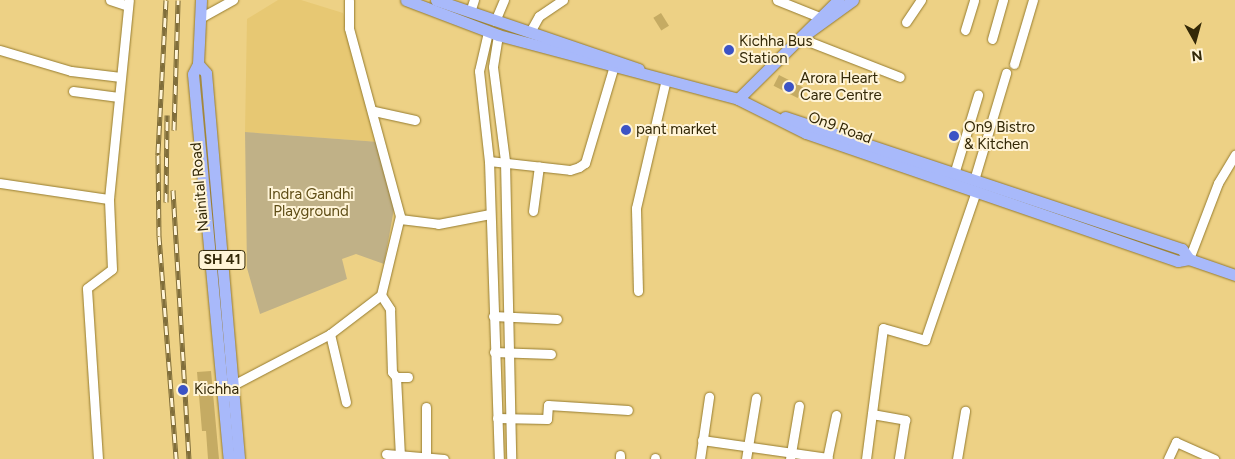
<!DOCTYPE html>
<style>
body{margin:0}
#map{position:relative;width:1235px;height:459px;overflow:hidden;background:#edd185;font-family:Figtree,sans-serif}
div>[style]{position:absolute}
[style*='--x']{left:calc(var(--x)*1px);top:calc(var(--y)*1px);width:calc(var(--w)*1px);rotate:calc(var(--a)*1deg)}
.built>*{inset:0;background:#e7c873}
.green>*{inset:0;background:#c0b187}
.building>*{inset:0;background:#c5ab63;transform-origin:0 0}
.roads{filter:drop-shadow(0 0 1px #967c2f) drop-shadow(0 0 1px #967c2f)}
.minor>*{height:9px;margin:-4.5px;padding:0 4.5px;transform-origin:4.5px;border-radius:4.5px;background:#fff}
.major>*{height:11px;margin:-5.5px;padding:0 5.5px;transform-origin:5.5px;border-radius:5.5px;background:#a8b9fa}
.rail>*{height:5px;margin-top:-2.5px;transform-origin:0;background:repeating-linear-gradient(90deg,#fff4d7 0 9px,#806e3b 0 18px);box-sizing:border-box;border-block:1px solid #806e3b}
.dots>*{width:14px;height:14px;translate:-50% -50%;box-sizing:border-box;border:2px solid #fff4d7;border-radius:50%}
span{translate:-50% -50%;white-space:nowrap;text-align:center;line-height:1.15;-webkit-text-stroke:4px #fff4d7;paint-order:stroke}
.shield-label span{padding:1px 4px;background:#fff4d7;border:1px solid;border-radius:4px;-webkit-text-stroke-width:0}
.shield-label{font-size:14px;color:#332807;font-weight:700}
.poi-label{font-size:15px;color:#332807}
.left{translate:0 -50%;text-align:left}
.street-label{font-size:15px;color:#332807}
.park-label{font-size:15px;color:#5f4d16}
.north{position:absolute;left:1170px;top:15px;width:50px;height:50px;-webkit-text-stroke:4px #fff4d7;paint-order:stroke;rotate:173deg;font-size:14px;font-weight:700;line-height:20px;text-align:center;color:#332807}
.north::after{content:'';display:block;margin:auto;width:18px;height:22px;background:#332807;clip-path:polygon(50% 0,100% 100%,50% 72%,0 100%)}
</style>
<div id="map">
<div class="built">
<div style="clip-path:polygon(278px 0,301px 0,343px 13px,379px 142px,245px 132px,247px 19px)"></div>
</div>
<div class="green">
<div style="clip-path:polygon(245px 132px,379px 142px,396px 198px,384px 264px,356px 254px,342px 259px,347px 279px,260px 314px,247px 268px)"></div>
</div>
<div class="building">
<div style="left:661px;top:13px;width:15px;height:9px;rotate:58deg"></div>
<div style="left:779px;top:75px;width:27px;height:12px;rotate:27deg"></div>
<div style="clip-path:polygon(211px 371px,219px 459px,208px 459px,206px 431px,202px 431px,197px 372px)"></div>
</div>
<div class="roads">
<div class="minor">
<div style="--x:110;--y:0;--w:19;--a:18"></div>
<div style="--x:777;--y:0;--w:43;--a:21.8"></div>
<div style="--x:470;--y:12;--w:13;--a:-72"></div>
<div style="--x:200;--y:18;--w:38;--a:-29"></div>
<div style="--x:495;--y:21;--w:23;--a:-67"></div>
<div style="--x:906;--y:22;--w:27;--a:-56"></div>
<div style="--x:965;--y:30;--w:31;--a:-73"></div>
<div style="--x:488;--y:32;--w:40;--a:103"></div>
<div style="--x:479;--y:71;--w:91;--a:83.7"></div>
<div style="--x:489;--y:161;--w:298;--a:88.1"></div>
<div style="--x:530;--y:32;--w:18;--a:-61"></div>
<div style="--x:539;--y:16;--w:29;--a:-34"></div>
<div style="--x:498;--y:35;--w:32;--a:99"></div>
<div style="--x:493;--y:67;--w:95;--a:82.7"></div>
<div style="--x:505;--y:161;--w:298;--a:88.8"></div>
<div style="--x:800;--y:38;--w:107;--a:21.3"></div>
<div style="--x:992;--y:39;--w:41;--a:-74.2"></div>
<div style="--x:0;--y:50;--w:74;--a:16.5"></div>
<div style="--x:71;--y:71;--w:50;--a:6.8"></div>
<div style="--x:1014;--y:64;--w:67;--a:-73.5"></div>
<div style="--x:73;--y:91;--w:46;--a:7.4"></div>
<div style="--x:374;--y:111;--w:42;--a:12.4"></div>
<div style="--x:489;--y:161;--w:81;--a:6.3"></div>
<div style="--x:570;--y:170;--w:9;--a:-18"></div>
<div style="--x:579;--y:167;--w:7;--a:-34"></div>
<div style="--x:585;--y:163;--w:98;--a:-73.4"></div>
<div style="--x:954;--y:174;--w:83;--a:-73.1"></div>
<div style="--x:974;--y:180;--w:112;--a:-73.3"></div>
<div style="--x:0;--y:183;--w:110;--a:8.4"></div>
<div style="--x:533;--y:211;--w:45;--a:-82.4"></div>
<div style="--x:400;--y:219;--w:38;--a:7"></div>
<div style="--x:438;--y:224;--w:53;--a:-10.9"></div>
<div style="--x:1189;--y:259;--w:81;--a:-69.1"></div>
<div style="--x:1218;--y:183;--w:33;--a:-59"></div>
<div style="--x:638;--y:291;--w:83;--a:-91.4"></div>
<div style="--x:636;--y:208;--w:132;--a:-76.9"></div>
<div style="--x:381;--y:295;--w:17;--a:57"></div>
<div style="--x:390;--y:309;--w:63;--a:88.2"></div>
<div style="--x:392;--y:372;--w:6;--a:51"></div>
<div style="--x:396;--y:377;--w:12;--a:0"></div>
<div style="--x:493;--y:316;--w:64;--a:2.7"></div>
<div style="--x:330;--y:334;--w:70;--a:76.8"></div>
<div style="--x:494;--y:352;--w:57;--a:2"></div>
<div style="--x:396;--y:377;--w:79;--a:87.1"></div>
<div style="--x:233;--y:385;--w:110;--a:-27.7"></div>
<div style="--x:330;--y:334;--w:64;--a:-37.4"></div>
<div style="--x:381;--y:295;--w:81;--a:-76.5"></div>
<div style="--x:400;--y:216;--w:195;--a:-105.2"></div>
<div style="--x:349;--y:28;--w:28;--a:-90"></div>
<div style="--x:872;--y:414;--w:34;--a:10"></div>
<div style="--x:905;--y:420;--w:39;--a:99"></div>
<div style="--x:497;--y:418;--w:50;--a:1.1"></div>
<div style="--x:547;--y:419;--w:14;--a:-86"></div>
<div style="--x:548;--y:405;--w:80;--a:3.6"></div>
<div style="--x:702;--y:440;--w:127;--a:8.1"></div>
<div style="--x:386;--y:454;--w:58;--a:4.9"></div>
<div style="--x:620;--y:455;--w:4;--a:90"></div>
<div style="--x:426;--y:458;--w:51;--a:-90"></div>
<div style="--x:98;--y:459;--w:171;--a:-93.7"></div>
<div style="--x:87;--y:288;--w:31;--a:-37"></div>
<div style="--x:112;--y:269;--w:70;--a:-92.5"></div>
<div style="--x:109;--y:199;--w:200;--a:-84.3"></div>
<div style="--x:655;--y:459;--w:1;--a:-90"></div>
<div style="--x:700;--y:459;--w:63;--a:-81.7"></div>
<div style="--x:746;--y:459;--w:62;--a:-80.7"></div>
<div style="--x:790;--y:459;--w:54;--a:-80.4"></div>
<div style="--x:827;--y:459;--w:45;--a:-78.4"></div>
<div style="--x:866;--y:459;--w:132;--a:-82.6"></div>
<div style="--x:883;--y:328;--w:44;--a:15.9"></div>
<div style="--x:925;--y:340;--w:157;--a:-71.1"></div>
<div style="--x:957;--y:459;--w:49;--a:-80.5"></div>
<div style="--x:1168;--y:459;--w:19;--a:-65"></div>
<div style="--x:1176;--y:442;--w:42;--a:24.1"></div>
</div>
<div class="major">
<div style="--x:201;--y:0;--w:64;--a:92.7"></div>
<div style="--x:198;--y:64;--w:11;--a:117"></div>
<div style="--x:193;--y:74;--w:387;--a:84.7"></div>
<div style="--x:406;--y:0;--w:98;--a:20.8"></div>
<div style="--x:498;--y:35;--w:248;--a:14.9"></div>
<div style="--x:738;--y:99;--w:76;--a:26.6"></div>
<div style="--x:806;--y:133;--w:393;--a:19"></div>
<div style="--x:1178;--y:261;--w:11;--a:-10"></div>
<div style="--x:1189;--y:259;--w:49;--a:19.2"></div>
<div style="--x:436;--y:0;--w:214;--a:18.8"></div>
<div style="--x:806;--y:34;--w:58;--a:-35.9"></div>
<div style="--x:198;--y:64;--w:12;--a:48"></div>
<div style="--x:206;--y:73;--w:387;--a:85.1"></div>
<div style="--x:738;--y:99;--w:141;--a:-44.7"></div>
<div style="--x:785;--y:117;--w:418;--a:18.4"></div>
<div style="--x:1182;--y:249;--w:12;--a:55"></div>
</div>
</div>
<div class="rail">
<div style="--x:166;--y:0;--w:155;--a:93"></div>
<div style="--x:158;--y:155;--w:81;--a:89.3"></div>
<div style="--x:159;--y:236;--w:224;--a:85.6"></div>
<div style="--x:174;--y:130;--w:130;--a:-88.2"></div>
<div style="--x:173;--y:190;--w:269;--a:86.6"></div>
<div style="--x:166;--y:202;--w:87;--a:-89.3"></div>
</div>
<div class="dots">
<div style="left:729px;top:50px;background:#3c53c5"></div>
<div style="left:789px;top:87px;background:#3c53c5"></div>
<div style="left:626px;top:130px;background:#3c53c5"></div>
<div style="left:954px;top:136px;background:#3c53c5"></div>
<div style="left:183px;top:390px;background:#3c53c5"></div>
</div>
<div class="shield-label">
<span style="left:222px;top:260px">SH 41</span>
</div>
<div class="poi-label">
<span class="left" style="left:739px;top:50px">Kichha Bus<br>Station</span>
<span class="left" style="left:800px;top:87px">Arora Heart<br>Care Centre</span>
<span class="left" style="left:964px;top:136px">On9 Bistro<br>&amp; Kitchen</span>
<span class="left" style="left:636px;top:130px">pant market</span>
<span class="left" style="left:194px;top:390px">Kichha</span>
</div>
<div class="street-label">
<span style="left:840px;top:128px;rotate:20deg">On9 Road</span>
<span style="left:200px;top:187px;rotate:-95deg">Nainital Road</span>
</div>
<div class="park-label">
<span style="left:311px;top:203px">Indra Gandhi<br>Playground</span>
</div>
<div class="north">N</div>
</div>
